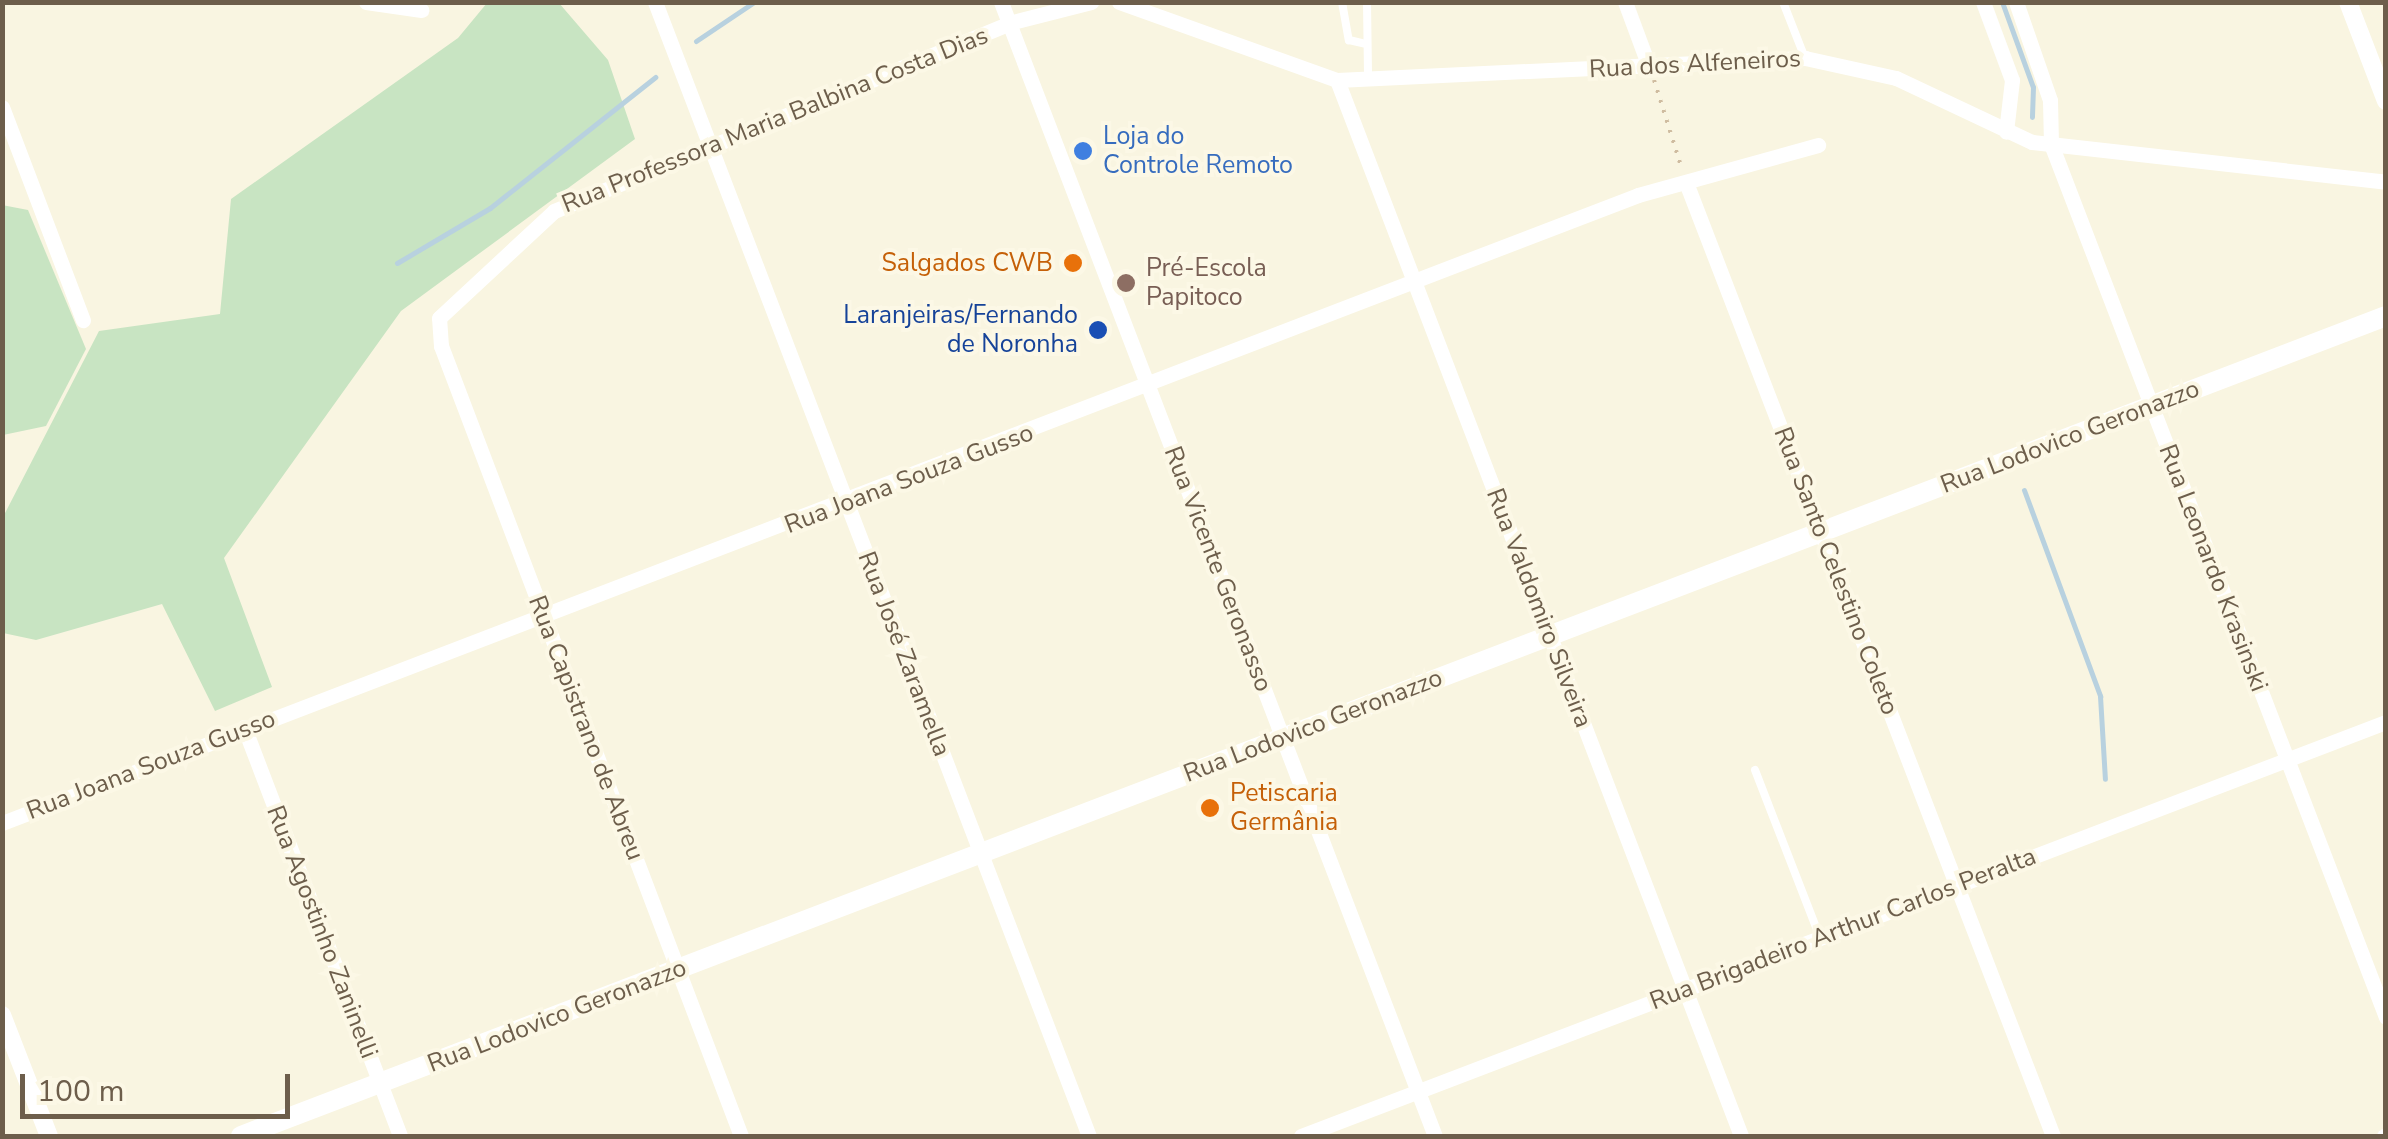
<!DOCTYPE html>
<meta charset="utf-8">
<style>
body{margin:0}
#map{position:relative;width:2388px;height:1139px;overflow:hidden;background:#f9f5e1;font-family:"Nunito Sans",sans-serif}
div>[style]{position:absolute}
[style*='--x']{left:calc(var(--x)*1px);top:calc(var(--y)*1px);width:calc(var(--w)*1px);rotate:calc(var(--a)*1deg)}
.green>*{inset:0;background:#c8e4c2}
.stream>*{height:5px;margin:-2.5px;padding:0 2.5px;transform-origin:2.5px;border-radius:2.5px;background:#b8d1df}
.path>*{height:4px;margin-top:-2px;transform-origin:0;background:repeating-linear-gradient(90deg,#cfbca0 0 2.5px,transparent 0 10.5px)}
.service>*{height:8px;margin:-4px;padding:0 4px;transform-origin:4px;border-radius:4px;background:#fff}
.minor>*{height:15px;margin:-7.5px;padding:0 7.5px;transform-origin:7.5px;border-radius:7.5px;background:#fff}
.tertiary>*{height:18px;margin:-9px;padding:0 9px;transform-origin:9px;border-radius:9px;background:#fff}
.secondary>*{height:20px;margin:-10px;padding:0 10px;transform-origin:10px;border-radius:10px;background:#fff}
.dots>*{width:28px;height:28px;translate:-50% -50%;box-sizing:border-box;border:5px solid #fcf8e6;border-radius:50%}
span{translate:-50% -50%;white-space:nowrap;text-align:center;line-height:1.15;-webkit-text-stroke:8px #fcf8e6;paint-order:stroke}
.street-label{font-size:25px;color:#6d5e4b}
.shop-label{font-size:25px;color:#366cbe}
.left{translate:0 -50%;text-align:left}
.food-label{font-size:25px;color:#c56008}
.right{translate:-100% -50%;text-align:right}
.education-label{font-size:25px;color:#785e54}
.transit-label{font-size:25px;color:#164399}
.frame{position:absolute;inset:0;border:5px solid #6d5e4b;pointer-events:none}
.scale{position:absolute;left:20px;top:1074px;width:270px;height:45px;box-sizing:border-box;border:5px solid #6d5e4b;border-top:0;padding-left:12px;font-size:30px;line-height:35px;white-space:nowrap;color:#6d5e4b;-webkit-text-stroke:8px #fcf8e6;paint-order:stroke}
</style>
<div id="map">
<div class="green">
<div style="clip-path:polygon(487px 3px,559px 3px,608px 60px,635px 139px,401px 311px,224px 558px,272px 687px,215px 711px,162px 604px,36px 640px,3px 633px,3px 517px,99px 331px,220px 314px,231px 199px,458px 38px)"></div>
<div style="clip-path:polygon(2px 205px,28px 210px,86px 349px,46px 426px,3px 435px)"></div>
</div>
<div class="stream">
<div style="--x:2002;--y:2;--w:90;--a:70"></div>
<div style="--x:2033;--y:87;--w:30;--a:92"></div>
<div style="--x:696;--y:41;--w:70;--a:-33.9"></div>
<div style="--x:397;--y:263;--w:108;--a:-30.6"></div>
<div style="--x:490;--y:208;--w:211;--a:-38.4"></div>
<div style="--x:2024;--y:490;--w:220;--a:69.7"></div>
<div style="--x:2100;--y:696;--w:83;--a:86.6"></div>
</div>
<div class="path">
<div style="--x:1654;--y:80;--w:90;--a:72.6"></div>
</div>
<div class="service">
<div style="--x:1342;--y:2;--w:39;--a:80"></div>
<div style="--x:1349;--y:40;--w:18;--a:13"></div>
<div style="--x:1367;--y:2;--w:76;--a:89.2"></div>
<div style="--x:1783;--y:2;--w:60;--a:68.6"></div>
<div style="--x:1755;--y:770;--w:180;--a:68.8"></div>
</div>
<div class="minor">
<div style="--x:366;--y:2;--w:56;--a:8.3"></div>
<div style="--x:655;--y:2;--w:1214;--a:69.06"></div>
<div style="--x:1001;--y:2;--w:1214;--a:69.06"></div>
<div style="--x:1119;--y:2;--w:232;--a:19.7"></div>
<div style="--x:1337;--y:80;--w:469;--a:-2.7"></div>
<div style="--x:1805;--y:58;--w:93;--a:12.4"></div>
<div style="--x:1896;--y:78;--w:150;--a:25.2"></div>
<div style="--x:2032;--y:142;--w:356;--a:6.4"></div>
<div style="--x:1625;--y:2;--w:66;--a:69.6"></div>
<div style="--x:1983;--y:2;--w:83;--a:69.6"></div>
<div style="--x:2012;--y:80;--w:52;--a:96.6"></div>
<div style="--x:2016;--y:2;--w:104;--a:70.9"></div>
<div style="--x:2050;--y:100;--w:44;--a:88.7"></div>
<div style="--x:2051;--y:144;--w:935;--a:69.01"></div>
<div style="--x:1337;--y:80;--w:1131;--a:69.06"></div>
<div style="--x:2;--y:107;--w:228;--a:69.2"></div>
<div style="--x:1687;--y:185;--w:1019;--a:68.95"></div>
<div style="--x:244;--y:727;--w:438;--a:69.1"></div>
<div style="--x:2;--y:823;--w:1752;--a:-21"></div>
<div style="--x:1638;--y:195;--w:187;--a:-15.5"></div>
<div style="--x:741;--y:1136;--w:845;--a:-110.79"></div>
<div style="--x:441;--y:346;--w:28;--a:-94"></div>
<div style="--x:439;--y:318;--w:157;--a:-42.9"></div>
<div style="--x:554;--y:211;--w:492;--a:-22.4"></div>
<div style="--x:1009;--y:23;--w:85;--a:-14.4"></div>
<div style="--x:1301;--y:1136;--w:1161;--a:-20.89"></div>
<div style="--x:2384;--y:1136;--w:2;--a:0"></div>
</div>
<div class="tertiary">
<div style="--x:2348;--y:2;--w:106;--a:69"></div>
<div style="--x:2;--y:1015;--w:130;--a:68.8"></div>
</div>
<div class="secondary">
<div style="--x:241;--y:1136;--w:2296;--a:-20.92"></div>
</div>
<div class="dots">
<div style="left:1083px;top:151px;background:#3f7fe0"></div>
<div style="left:1073px;top:263px;background:#e8710a"></div>
<div style="left:1126px;top:283px;background:#8d6e63"></div>
<div style="left:1098px;top:330px;background:#1a4fb4"></div>
<div style="left:1210px;top:808px;background:#e8710a"></div>
</div>
<div class="street-label">
<span style="left:1695px;top:64px;rotate:-3deg">Rua dos Alfeneiros</span>
<span style="left:775px;top:120px;rotate:-22deg">Rua Professora Maria Balbina Costa Dias</span>
<span style="left:2070px;top:437px;rotate:-21deg">Rua Lodovico Geronazzo</span>
<span style="left:909px;top:479px;rotate:-21deg">Rua Joana Souza Gusso</span>
<span style="left:2213px;top:568px;rotate:69deg">Rua Leonardo Krasinski</span>
<span style="left:1218px;top:569px;rotate:69deg">Rua Vicente Geronasso</span>
<span style="left:1836px;top:571px;rotate:69deg">Rua Santo Celestino Coleto</span>
<span style="left:1539px;top:608px;rotate:69deg">Rua Valdomiro Silveira</span>
<span style="left:904px;top:654px;rotate:69deg">Rua José Zaramella</span>
<span style="left:1313px;top:726px;rotate:-21deg">Rua Lodovico Geronazzo</span>
<span style="left:586px;top:728px;rotate:69deg">Rua Capistrano de Abreu</span>
<span style="left:151px;top:765px;rotate:-21deg">Rua Joana Souza Gusso</span>
<span style="left:1843px;top:929px;rotate:-21deg">Rua Brigadeiro Arthur Carlos Peralta</span>
<span style="left:322px;top:932px;rotate:69deg">Rua Agostinho Zaninelli</span>
<span style="left:557px;top:1016px;rotate:-21deg">Rua Lodovico Geronazzo</span>
</div>
<div class="shop-label">
<span class="left" style="left:1103px;top:151px">Loja do<br>Controle Remoto</span>
</div>
<div class="food-label">
<span class="right" style="left:1053px;top:263px">Salgados CWB</span>
<span class="left" style="left:1230px;top:808px">Petiscaria<br>Germânia</span>
</div>
<div class="education-label">
<span class="left" style="left:1146px;top:283px">Pré-Escola<br>Papitoco</span>
</div>
<div class="transit-label">
<span class="right" style="left:1078px;top:330px">Laranjeiras/Fernando<br>de Noronha</span>
</div>
<div class="frame"></div>
<div class="scale">100 m</div>
</div>
